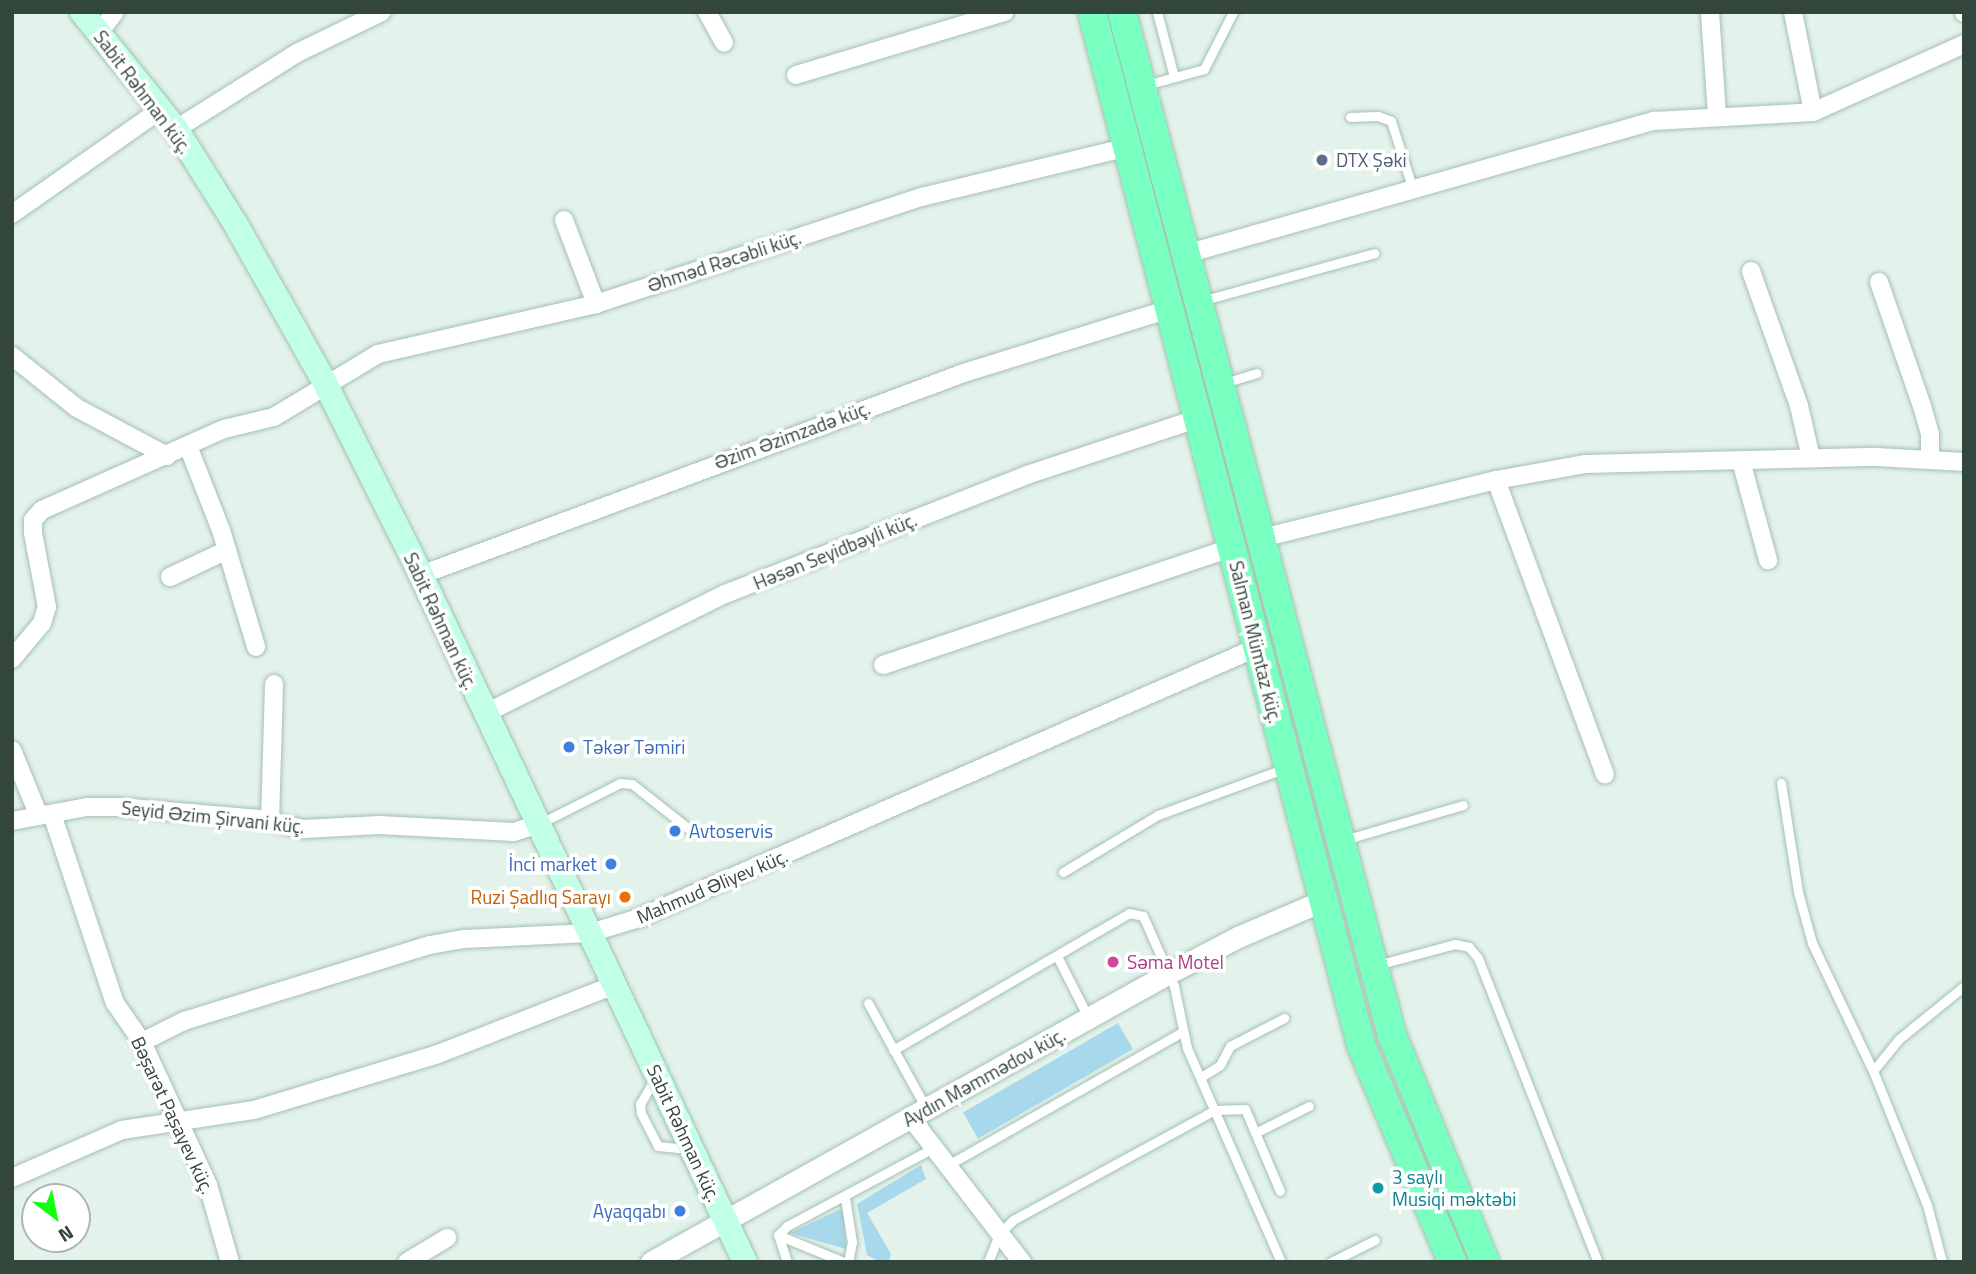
<!DOCTYPE html>
<meta charset="utf-8">
<style>
body{margin:0}
#map{position:relative;width:1976px;height:1274px;overflow:hidden;background:#e3f3ec;font-family:"Titillium Web",sans-serif}
div>[style]{position:absolute}
[style*='--x']{left:calc(var(--x)*1px);top:calc(var(--y)*1px);width:calc(var(--w)*1px);rotate:calc(var(--a)*1deg)}
.green>*{inset:0;background:#a7d8ec;transform-origin:0 0}
.roads{filter:drop-shadow(0 0 2px #a5c0b2) drop-shadow(0 0 2px #a5c0b2)}
.service>*{height:9px;margin:-4.5px;padding:0 4.5px;transform-origin:4.5px;border-radius:4.5px;background:#fff}
.minor>*{height:18px;margin:-9px;padding:0 9px;transform-origin:9px;border-radius:9px;background:#fff}
.tertiary>*{height:21px;margin:-10.5px;padding:0 10.5px;transform-origin:10.5px;border-radius:10.5px;background:#fff}
.secondary>*{height:24px;margin:-12px;padding:0 12px;transform-origin:12px;border-radius:12px;background:#c1ffe6}
.trunk>*{height:28px;margin:-14px;padding:0 14px;transform-origin:14px;border-radius:14px;background:#79ffbf}
.dots>*{width:19px;height:19px;translate:-50% -50%;box-sizing:border-box;border:4px solid #fff;border-radius:50%}
span{translate:-50% -50%;white-space:nowrap;text-align:center;line-height:1.15;-webkit-text-stroke:7px #fff;paint-order:stroke}
.street-label{font-size:19px;color:#33463b}
.service-label{font-size:19px;color:#4e5e75}
.left{translate:0 -50%;text-align:left}
.shop-label{font-size:19px;color:#366cbe}
.right{translate:-100% -50%;text-align:right}
.food-label{font-size:19px;color:#c56008}
.hotel-label{font-size:19px;color:#b23c85}
.culture-label{font-size:19px;color:#0d838f}
.frame{position:absolute;inset:0;border:14px solid #33463b;pointer-events:none}
.north{position:absolute;left:21px;top:1183px;width:70px;height:70px;box-sizing:border-box;background:#fff;border:2px solid #adb5b1;border-radius:50%;rotate:148deg;font-size:19px;font-weight:700;line-height:28px;text-align:center;color:#33463b}
.north::after{content:'';display:block;margin:auto;width:24px;height:32px;background:#12ff0e;clip-path:polygon(50% 0,100% 100%,50% 72%,0 100%)}
</style>
<div id="map">
<div class="green">
<div style="left:1118px;top:1023px;width:30px;height:179px;rotate:60deg"></div>
<div style="clip-path:polygon(921px 1165px,926px 1179px,867px 1213px,891px 1254px,889px 1262px,880px 1262px,867px 1255px,857px 1204px)"></div>
<div style="clip-path:polygon(843px 1208px,846px 1249px,790px 1233px)"></div>
</div>
<div class="roads">
<div class="service">
<div style="--x:1157;--y:12;--w:67;--a:75.3"></div>
<div style="--x:1146;--y:85;--w:60;--a:-15.4"></div>
<div style="--x:1204;--y:69;--w:64;--a:-63"></div>
<div style="--x:1350;--y:117;--w:28;--a:-2"></div>
<div style="--x:1378;--y:116;--w:14;--a:21"></div>
<div style="--x:1391;--y:121;--w:69;--a:72.3"></div>
<div style="--x:1201;--y:301;--w:180;--a:-15.4"></div>
<div style="--x:1224;--y:383;--w:34;--a:-17"></div>
<div style="--x:1781;--y:783;--w:110;--a:81.1"></div>
<div style="--x:1798;--y:892;--w:53;--a:74.6"></div>
<div style="--x:1812;--y:943;--w:142;--a:64.5"></div>
<div style="--x:539;--y:824;--w:91;--a:-26.8"></div>
<div style="--x:620;--y:783;--w:12;--a:5"></div>
<div style="--x:632;--y:784;--w:78;--a:38.2"></div>
<div style="--x:1344;--y:840;--w:124;--a:-16.4"></div>
<div style="--x:1063;--y:872;--w:111;--a:-31"></div>
<div style="--x:1158;--y:815;--w:136;--a:-20.2"></div>
<div style="--x:1057;--y:956;--w:68;--a:63.1"></div>
<div style="--x:1377;--y:965;--w:81;--a:-15.1"></div>
<div style="--x:1455;--y:944;--w:14;--a:12"></div>
<div style="--x:1469;--y:947;--w:14;--a:51"></div>
<div style="--x:1478;--y:958;--w:327;--a:68.5"></div>
<div style="--x:868;--y:1003;--w:120;--a:61.1"></div>
<div style="--x:893;--y:1050;--w:273;--a:-30.1"></div>
<div style="--x:1129;--y:913;--w:14;--a:12"></div>
<div style="--x:1143;--y:916;--w:77;--a:66.1"></div>
<div style="--x:1174;--y:986;--w:63;--a:78.2"></div>
<div style="--x:1187;--y:1048;--w:234;--a:66.3"></div>
<div style="--x:1201;--y:1077;--w:22;--a:-32"></div>
<div style="--x:1220;--y:1065;--w:21;--a:-62"></div>
<div style="--x:1230;--y:1046;--w:61;--a:-27.4"></div>
<div style="--x:654;--y:1080;--w:28;--a:120"></div>
<div style="--x:640;--y:1104;--w:9;--a:84"></div>
<div style="--x:641;--y:1113;--w:37;--a:63"></div>
<div style="--x:658;--y:1146;--w:30;--a:6"></div>
<div style="--x:1257;--y:1132;--w:58;--a:-26.6"></div>
<div style="--x:948;--y:1165;--w:269;--a:-29.6"></div>
<div style="--x:845;--y:1198;--w:45;--a:81"></div>
<div style="--x:852;--y:1242;--w:20;--a:101"></div>
<div style="--x:778;--y:1235;--w:71;--a:22.2"></div>
<div style="--x:787;--y:1262;--w:28;--a:-108"></div>
<div style="--x:778;--y:1235;--w:13;--a:-45"></div>
<div style="--x:787;--y:1226;--w:163;--a:-28.1"></div>
<div style="--x:988;--y:1262;--w:31;--a:-68"></div>
<div style="--x:1000;--y:1233;--w:18;--a:-45"></div>
<div style="--x:1013;--y:1220;--w:230;--a:-28.6"></div>
<div style="--x:1215;--y:1110;--w:30;--a:-2"></div>
<div style="--x:1245;--y:1109;--w:89;--a:66.9"></div>
<div style="--x:1331;--y:1262;--w:49;--a:-26.6"></div>
<div style="--x:1942;--y:1262;--w:59;--a:-104.7"></div>
<div style="--x:1927;--y:1205;--w:144;--a:-111.9"></div>
<div style="--x:1873;--y:1071;--w:41;--a:-50.9"></div>
<div style="--x:1899;--y:1039;--w:84;--a:-39.2"></div>
</div>
<div class="minor">
<div style="--x:707;--y:12;--w:35;--a:61"></div>
<div style="--x:1710;--y:12;--w:103;--a:86.1"></div>
<div style="--x:1793;--y:12;--w:102;--a:78.7"></div>
<div style="--x:1964;--y:12;--w:1;--a:90"></div>
<div style="--x:99;--y:33;--w:26;--a:-53"></div>
<div style="--x:796;--y:75;--w:218;--a:-16.8"></div>
<div style="--x:176;--y:129;--w:143;--a:-32.1"></div>
<div style="--x:297;--y:53;--w:94;--a:-25.8"></div>
<div style="--x:12;--y:214;--w:181;--a:-35.1"></div>
<div style="--x:564;--y:220;--w:90;--a:69.1"></div>
<div style="--x:1186;--y:254;--w:487;--a:-15.9"></div>
<div style="--x:1654;--y:121;--w:159;--a:-3.2"></div>
<div style="--x:1813;--y:112;--w:166;--a:-24.2"></div>
<div style="--x:1751;--y:271;--w:143;--a:70.4"></div>
<div style="--x:1799;--y:406;--w:53;--a:77"></div>
<div style="--x:1879;--y:282;--w:131;--a:70.9"></div>
<div style="--x:1922;--y:406;--w:29;--a:74"></div>
<div style="--x:1930;--y:434;--w:26;--a:90"></div>
<div style="--x:12;--y:356;--w:83;--a:38.7"></div>
<div style="--x:77;--y:408;--w:102;--a:28.1"></div>
<div style="--x:188;--y:446;--w:90;--a:68.6"></div>
<div style="--x:221;--y:530;--w:122;--a:73.3"></div>
<div style="--x:1741;--y:461;--w:103;--a:74.7"></div>
<div style="--x:1496;--y:480;--w:314;--a:69.7"></div>
<div style="--x:1262;--y:538;--w:241;--a:-13.9"></div>
<div style="--x:1496;--y:480;--w:90;--a:-10.2"></div>
<div style="--x:1585;--y:464;--w:292;--a:-1.4"></div>
<div style="--x:1877;--y:457;--w:87;--a:3.3"></div>
<div style="--x:421;--y:575;--w:579;--a:-20.41"></div>
<div style="--x:964;--y:373;--w:215;--a:-17.3"></div>
<div style="--x:170;--y:577;--w:63;--a:-25.3"></div>
<div style="--x:12;--y:659;--w:47;--a:-50.2"></div>
<div style="--x:42;--y:623;--w:17;--a:-73"></div>
<div style="--x:47;--y:607;--w:75;--a:-100.7"></div>
<div style="--x:33;--y:533;--w:13;--a:-90"></div>
<div style="--x:33;--y:520;--w:13;--a:-48"></div>
<div style="--x:42;--y:510;--w:199;--a:-24"></div>
<div style="--x:224;--y:429;--w:51;--a:-13.5"></div>
<div style="--x:274;--y:417;--w:122;--a:-31.2"></div>
<div style="--x:378;--y:354;--w:224;--a:-12.9"></div>
<div style="--x:596;--y:304;--w:343;--a:-18.2"></div>
<div style="--x:922;--y:197;--w:212;--a:-13.6"></div>
<div style="--x:883;--y:665;--w:369;--a:-18.6"></div>
<div style="--x:484;--y:714;--w:269;--a:-26.5"></div>
<div style="--x:725;--y:594;--w:325;--a:-21.5"></div>
<div style="--x:1027;--y:475;--w:181;--a:-18.3"></div>
<div style="--x:12;--y:750;--w:71;--a:67.8"></div>
<div style="--x:52;--y:814;--w:199;--a:71.6"></div>
<div style="--x:115;--y:1003;--w:47;--a:55.3"></div>
<div style="--x:142;--y:1042;--w:157;--a:65.2"></div>
<div style="--x:208;--y:1185;--w:80;--a:74.1"></div>
<div style="--x:12;--y:821;--w:76;--a:-10.6"></div>
<div style="--x:87;--y:807;--w:32;--a:0"></div>
<div style="--x:119;--y:807;--w:141;--a:4.9"></div>
<div style="--x:259;--y:819;--w:46;--a:12.5"></div>
<div style="--x:304;--y:829;--w:75;--a:-3.1"></div>
<div style="--x:379;--y:825;--w:135;--a:3"></div>
<div style="--x:514;--y:832;--w:26;--a:-18"></div>
<div style="--x:270;--y:821;--w:137;--a:-88.3"></div>
<div style="--x:142;--y:1042;--w:47;--a:-26.6"></div>
<div style="--x:184;--y:1021;--w:257;--a:-17.2"></div>
<div style="--x:430;--y:945;--w:35;--a:-10"></div>
<div style="--x:464;--y:939;--w:126;--a:-2.7"></div>
<div style="--x:590;--y:933;--w:51;--a:-17"></div>
<div style="--x:639;--y:918;--w:676;--a:-23.64"></div>
<div style="--x:911;--y:1118;--w:182;--a:52.4"></div>
<div style="--x:12;--y:1178;--w:120;--a:-23.6"></div>
<div style="--x:122;--y:1130;--w:134;--a:-8.6"></div>
<div style="--x:254;--y:1110;--w:192;--a:-16.9"></div>
<div style="--x:438;--y:1054;--w:189;--a:-21.4"></div>
<div style="--x:407;--y:1262;--w:47;--a:-31"></div>
</div>
<div class="tertiary">
<div style="--x:651;--y:1262;--w:593;--a:-29.16"></div>
<div style="--x:1169;--y:973;--w:78;--a:-27.6"></div>
<div style="--x:1238;--y:937;--w:91;--a:-23.2"></div>
</div>
<div class="secondary">
<div style="--x:82;--y:12;--w:150;--a:51.2"></div>
<div style="--x:176;--y:129;--w:111;--a:57.9"></div>
<div style="--x:235;--y:223;--w:184;--a:60.6"></div>
<div style="--x:325;--y:383;--w:215;--a:63.4"></div>
<div style="--x:421;--y:575;--w:760;--a:64.75"></div>
</div>
<div class="trunk">
<div style="--x:1092;--y:12;--w:1067;--a:75.4"></div>
<div style="--x:1361;--y:1045;--w:235;--a:67.2"></div>
<div style="--x:1122;--y:12;--w:1058;--a:75.22"></div>
<div style="--x:1392;--y:1035;--w:245;--a:67.7"></div>
</div>
</div>
<div class="dots">
<div style="left:1322px;top:160px;background:#5c6f8a"></div>
<div style="left:569px;top:747px;background:#3f7fe0"></div>
<div style="left:675px;top:831px;background:#3f7fe0"></div>
<div style="left:611px;top:864px;background:#3f7fe0"></div>
<div style="left:625px;top:897px;background:#e8710a"></div>
<div style="left:1113px;top:962px;background:#d1479c"></div>
<div style="left:1378px;top:1188px;background:#0f9aa8"></div>
<div style="left:680px;top:1211px;background:#3f7fe0"></div>
</div>
<div class="street-label">
<span style="left:143px;top:92px;rotate:53deg">Sabit Rəhman küç.</span>
<span style="left:724px;top:261px;rotate:-18deg">Əhməd Rəcəbli küç.</span>
<span style="left:792px;top:435px;rotate:-20deg">Əzim Əzimzadə küç.</span>
<span style="left:835px;top:551px;rotate:-22deg">Həsən Seyidbəyli küç.</span>
<span style="left:441px;top:621px;rotate:65deg">Sabit Rəhman küç.</span>
<span style="left:1256px;top:642px;rotate:76deg">Salman Mümtaz küç.</span>
<span style="left:213px;top:817px;rotate:6deg">Seyid Əzim Şirvani küç.</span>
<span style="left:712px;top:886px;rotate:-23deg">Mahmud Əliyev küç.</span>
<span style="left:984px;top:1077px;rotate:-29deg">Aydın Məmmədov küç.</span>
<span style="left:173px;top:1115px;rotate:65deg">Bəşarət Paşayev küç.</span>
<span style="left:684px;top:1133px;rotate:65deg">Sabit Rəhman küç.</span>
</div>
<div class="service-label">
<span class="left" style="left:1336px;top:160px">DTX Şəki</span>
</div>
<div class="shop-label">
<span class="left" style="left:583px;top:747px">Təkər Təmiri</span>
<span class="left" style="left:689px;top:831px">Avtoservis</span>
<span class="right" style="left:597px;top:864px">İnci market</span>
<span class="right" style="left:666px;top:1211px">Ayaqqabı</span>
</div>
<div class="food-label">
<span class="right" style="left:611px;top:897px">Ruzi Şadlıq Sarayı</span>
</div>
<div class="hotel-label">
<span class="left" style="left:1127px;top:962px">Səma Motel</span>
</div>
<div class="culture-label">
<span class="left" style="left:1392px;top:1188px">3 saylı<br>Musiqi məktəbi</span>
</div>
<div class="frame"></div>
<div class="north">N</div>
</div>
